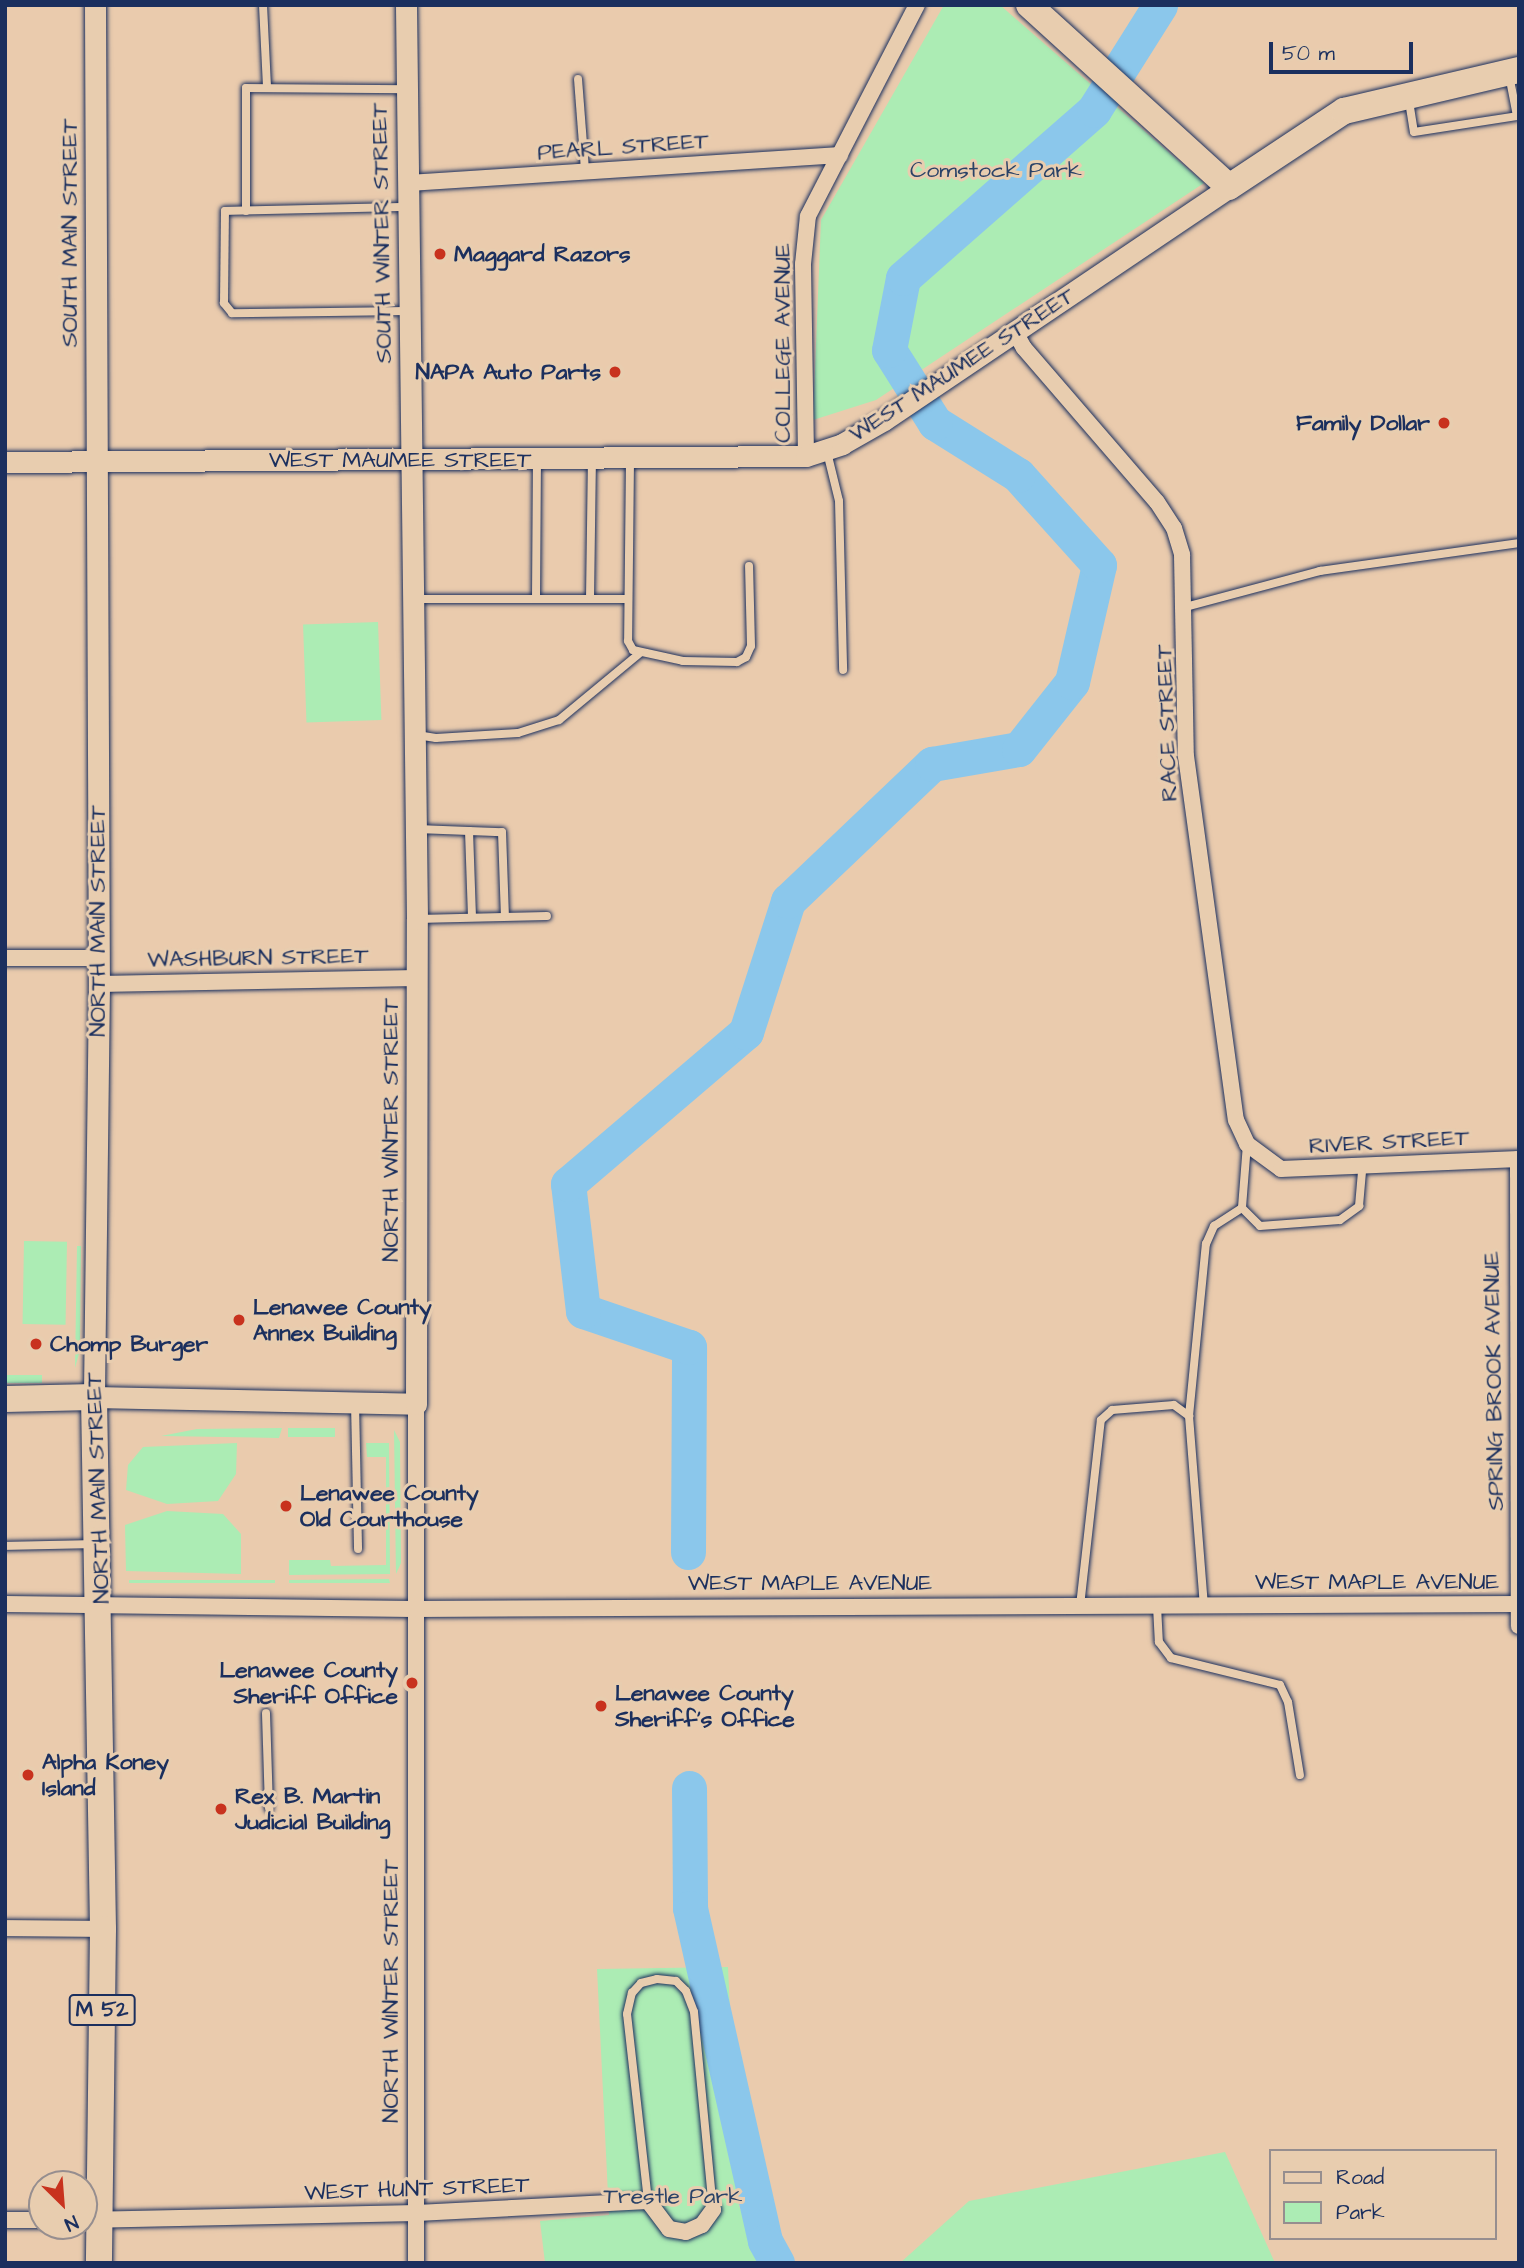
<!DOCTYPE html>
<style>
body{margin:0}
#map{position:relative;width:1524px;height:2268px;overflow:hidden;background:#eacbad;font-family:"Architects Daughter",sans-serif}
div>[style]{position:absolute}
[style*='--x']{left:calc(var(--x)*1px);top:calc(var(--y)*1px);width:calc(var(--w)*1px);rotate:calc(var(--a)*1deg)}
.green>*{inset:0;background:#acecb4;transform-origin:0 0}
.river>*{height:35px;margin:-17.5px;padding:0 17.5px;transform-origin:17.5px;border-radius:17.5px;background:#8bc7eb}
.roads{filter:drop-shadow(0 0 2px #1b2f5e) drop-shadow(0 0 2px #1b2f5e)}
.service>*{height:8px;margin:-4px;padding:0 4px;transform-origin:4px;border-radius:4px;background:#e8cdaf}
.minor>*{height:16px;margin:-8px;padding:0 8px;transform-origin:8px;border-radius:8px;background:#e8cdaf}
.tertiary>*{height:21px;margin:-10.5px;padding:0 10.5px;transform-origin:10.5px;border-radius:10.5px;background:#e8cdaf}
.primary>*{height:26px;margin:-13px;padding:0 13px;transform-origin:13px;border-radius:13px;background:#e8cdaf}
.dots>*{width:19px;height:19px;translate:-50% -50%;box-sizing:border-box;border:4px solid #e8cdaf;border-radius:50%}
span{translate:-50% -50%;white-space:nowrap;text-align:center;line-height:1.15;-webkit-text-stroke:6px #e8cdaf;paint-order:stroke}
.shield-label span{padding:2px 5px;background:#e8cdaf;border:2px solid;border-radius:5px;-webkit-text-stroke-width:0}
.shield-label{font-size:21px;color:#1b2f5e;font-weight:700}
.street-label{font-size:23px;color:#1b2f5e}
.park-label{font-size:23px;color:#2a4267}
.poi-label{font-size:23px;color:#1b2f5e;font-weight:700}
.left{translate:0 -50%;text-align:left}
.right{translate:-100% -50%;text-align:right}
.frame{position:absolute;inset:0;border:7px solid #1b2f5e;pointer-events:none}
.legend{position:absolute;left:1269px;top:2149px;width:228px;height:91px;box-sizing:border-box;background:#e8cdaf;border:2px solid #968e8f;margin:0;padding:9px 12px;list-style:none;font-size:21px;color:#1b2f5e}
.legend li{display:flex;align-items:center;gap:14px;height:35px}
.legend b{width:35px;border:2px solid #968e8f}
.north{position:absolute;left:28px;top:2170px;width:70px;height:70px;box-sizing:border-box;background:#e8cdaf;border:2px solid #968e8f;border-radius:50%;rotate:155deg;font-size:19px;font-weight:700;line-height:28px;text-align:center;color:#1b2f5e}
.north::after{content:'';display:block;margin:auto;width:24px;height:32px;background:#c8321e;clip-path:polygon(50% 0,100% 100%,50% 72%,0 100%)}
.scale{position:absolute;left:1269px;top:42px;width:144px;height:32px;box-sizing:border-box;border:4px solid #1b2f5e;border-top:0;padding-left:9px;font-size:21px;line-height:24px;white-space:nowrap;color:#1b2f5e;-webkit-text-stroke:5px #e8cdaf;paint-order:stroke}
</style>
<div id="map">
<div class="green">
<div style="clip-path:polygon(944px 5px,1000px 5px,1204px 183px,876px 400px,813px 420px,821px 220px)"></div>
<div style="left:378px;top:622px;width:98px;height:75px;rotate:88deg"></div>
<div style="left:24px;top:1241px;width:43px;height:83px;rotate:1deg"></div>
<div style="clip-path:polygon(77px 1246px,81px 1246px,80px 1350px,75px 1368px)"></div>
<div style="left:5px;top:1375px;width:37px;height:8px"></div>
<div style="clip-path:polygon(282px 1428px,279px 1438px,161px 1436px,197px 1429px)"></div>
<div style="left:288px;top:1428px;width:47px;height:9px"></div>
<div style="clip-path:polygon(394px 1430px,400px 1442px,401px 1563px,396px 1574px)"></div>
<div style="clip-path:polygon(237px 1443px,236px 1474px,218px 1501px,167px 1504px,126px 1490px,128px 1465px,143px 1447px)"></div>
<div style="clip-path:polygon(366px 1443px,389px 1443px,390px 1574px,289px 1575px,289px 1560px,330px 1560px,331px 1566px,386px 1565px,386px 1457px,367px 1457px)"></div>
<div style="clip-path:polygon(167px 1511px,223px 1514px,241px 1534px,241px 1574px,126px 1571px,125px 1525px)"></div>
<div style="clip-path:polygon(389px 1579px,390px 1583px,289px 1583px,289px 1580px)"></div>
<div style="left:129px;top:1580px;width:146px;height:3px"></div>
<div style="clip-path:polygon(728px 1967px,739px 2206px,765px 2263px,545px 2263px,540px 2221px,609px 2215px,597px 1969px)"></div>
<div style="clip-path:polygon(1225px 2152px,1275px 2263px,900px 2263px,969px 2201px)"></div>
</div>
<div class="river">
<div style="--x:688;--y:1552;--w:205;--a:-89.7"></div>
<div style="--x:689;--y:1347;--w:112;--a:-161.2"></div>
<div style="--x:583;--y:1311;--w:128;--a:-96.7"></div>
<div style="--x:568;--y:1184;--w:234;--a:-40.5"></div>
<div style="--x:746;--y:1032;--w:138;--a:-72.2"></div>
<div style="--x:788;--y:901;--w:199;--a:-43.6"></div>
<div style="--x:932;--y:764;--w:88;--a:-9.8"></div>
<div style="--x:1019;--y:749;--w:85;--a:-51.7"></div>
<div style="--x:1072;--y:682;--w:120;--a:-77"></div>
<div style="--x:1099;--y:565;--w:121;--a:-132"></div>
<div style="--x:1018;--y:475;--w:98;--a:-147.9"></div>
<div style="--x:935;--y:423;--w:86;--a:-122.2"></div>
<div style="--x:889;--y:350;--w:73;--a:-79"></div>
<div style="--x:903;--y:278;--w:254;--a:-41.3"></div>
<div style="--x:1094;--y:110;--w:124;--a:-57.8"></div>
<div style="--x:689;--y:1788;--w:120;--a:89.5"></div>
<div style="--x:690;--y:1908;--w:341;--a:77.3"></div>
<div style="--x:765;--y:2241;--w:25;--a:61"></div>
</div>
<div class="roads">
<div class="service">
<div style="--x:263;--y:5;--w:83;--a:87.2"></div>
<div style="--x:578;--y:79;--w:92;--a:85.6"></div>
<div style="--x:1409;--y:101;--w:31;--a:81"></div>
<div style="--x:1414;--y:132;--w:104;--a:-8.8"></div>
<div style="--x:1517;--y:116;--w:42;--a:-101"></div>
<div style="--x:246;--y:211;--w:123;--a:-90"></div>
<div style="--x:246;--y:88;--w:159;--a:0.4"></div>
<div style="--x:407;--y:311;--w:175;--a:179.3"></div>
<div style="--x:232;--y:313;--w:13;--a:-129"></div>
<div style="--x:224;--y:303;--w:92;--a:-89.4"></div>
<div style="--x:225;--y:211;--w:183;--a:-1.3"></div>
<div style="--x:827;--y:452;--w:50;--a:76.2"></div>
<div style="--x:839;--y:501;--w:169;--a:88.6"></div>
<div style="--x:630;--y:460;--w:181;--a:90.6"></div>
<div style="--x:628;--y:641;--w:10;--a:61"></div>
<div style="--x:633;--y:650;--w:51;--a:12.4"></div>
<div style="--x:683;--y:661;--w:54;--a:1.1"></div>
<div style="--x:737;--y:662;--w:10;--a:-29"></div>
<div style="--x:746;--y:657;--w:12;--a:-66"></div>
<div style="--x:751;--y:646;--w:80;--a:-91.4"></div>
<div style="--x:414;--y:599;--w:214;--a:0"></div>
<div style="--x:536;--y:599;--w:140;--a:-89.6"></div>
<div style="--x:590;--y:599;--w:140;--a:-89.2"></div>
<div style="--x:1185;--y:607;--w:140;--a:-14.9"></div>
<div style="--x:1320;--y:571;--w:201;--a:-8"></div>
<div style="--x:417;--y:735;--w:19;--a:9"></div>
<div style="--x:436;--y:738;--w:82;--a:-3.5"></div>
<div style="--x:518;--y:733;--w:43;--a:-17.6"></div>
<div style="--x:559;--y:720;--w:105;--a:-39.6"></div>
<div style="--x:417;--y:829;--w:52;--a:2.2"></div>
<div style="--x:469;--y:831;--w:85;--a:88"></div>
<div style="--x:469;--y:831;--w:33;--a:2"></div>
<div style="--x:502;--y:832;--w:84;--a:88"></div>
<div style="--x:417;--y:919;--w:130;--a:-1.3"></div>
<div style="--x:1247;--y:1144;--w:64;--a:94.5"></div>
<div style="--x:1242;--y:1208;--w:25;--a:45"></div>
<div style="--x:1260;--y:1226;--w:80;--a:-4.3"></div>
<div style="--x:1340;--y:1220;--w:24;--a:-36"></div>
<div style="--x:1359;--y:1206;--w:38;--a:-85"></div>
<div style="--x:355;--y:1403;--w:146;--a:88.8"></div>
<div style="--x:1189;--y:1416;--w:173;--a:-84.4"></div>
<div style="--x:1206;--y:1244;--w:20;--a:-66"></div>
<div style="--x:1214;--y:1226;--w:33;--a:-33"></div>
<div style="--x:5;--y:1546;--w:88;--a:-1.3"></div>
<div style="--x:1080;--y:1606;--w:187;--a:-83.6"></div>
<div style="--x:1101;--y:1420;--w:15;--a:-42"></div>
<div style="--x:1112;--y:1410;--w:62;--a:-4.6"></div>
<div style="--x:1174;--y:1405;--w:19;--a:36"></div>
<div style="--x:1189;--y:1416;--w:191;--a:85.5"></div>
<div style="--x:1157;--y:1606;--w:36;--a:87"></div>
<div style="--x:1159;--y:1642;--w:20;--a:53"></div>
<div style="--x:1171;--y:1658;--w:112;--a:13.9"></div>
<div style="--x:1280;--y:1685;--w:19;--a:65"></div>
<div style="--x:1288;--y:1702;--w:74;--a:80.7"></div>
<div style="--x:266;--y:1713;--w:95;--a:88.2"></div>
<div style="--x:648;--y:2201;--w:188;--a:-96.4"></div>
<div style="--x:627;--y:2014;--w:22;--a:-77"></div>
<div style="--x:632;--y:1993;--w:13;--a:-48"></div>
<div style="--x:641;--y:1983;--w:16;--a:-14"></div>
<div style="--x:657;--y:1979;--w:19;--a:6"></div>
<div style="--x:676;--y:1981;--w:14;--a:45"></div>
<div style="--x:686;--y:1991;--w:22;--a:69"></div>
<div style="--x:694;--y:2012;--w:199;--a:84.5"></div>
</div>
<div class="minor">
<div style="--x:409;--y:183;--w:432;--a:-3.7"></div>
<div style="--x:1015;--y:332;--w:18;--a:61"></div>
<div style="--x:1024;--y:348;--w:203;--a:49.2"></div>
<div style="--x:1157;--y:502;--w:31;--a:57"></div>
<div style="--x:1174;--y:528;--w:28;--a:73"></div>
<div style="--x:1182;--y:555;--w:201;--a:88.9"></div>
<div style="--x:1186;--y:756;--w:367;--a:82.2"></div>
<div style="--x:1236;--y:1120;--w:26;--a:65"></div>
<div style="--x:1247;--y:1144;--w:42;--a:36.3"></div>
<div style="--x:1281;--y:1169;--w:238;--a:-2.4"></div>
<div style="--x:806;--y:456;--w:192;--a:-90.9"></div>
<div style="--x:803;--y:264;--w:48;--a:-84.1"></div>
<div style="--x:808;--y:216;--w:237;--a:-62.7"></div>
<div style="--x:5;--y:958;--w:92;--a:0"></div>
<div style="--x:99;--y:984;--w:318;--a:-1.1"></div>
<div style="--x:1518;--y:1159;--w:467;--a:89.9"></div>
<div style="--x:5;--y:1604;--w:408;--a:0.7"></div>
<div style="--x:413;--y:1609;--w:1106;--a:-0.26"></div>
<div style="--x:5;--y:1928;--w:98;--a:0.6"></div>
<div style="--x:5;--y:2220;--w:37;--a:0"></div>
<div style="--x:84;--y:2220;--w:333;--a:-1.2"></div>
<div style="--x:417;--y:2213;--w:231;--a:-3"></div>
<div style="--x:648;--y:2201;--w:35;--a:53"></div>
<div style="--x:669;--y:2229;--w:17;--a:10"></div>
<div style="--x:686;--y:2232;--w:17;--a:-24"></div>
<div style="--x:702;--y:2225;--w:19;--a:-54"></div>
<div style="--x:416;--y:2263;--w:859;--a:-90"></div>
</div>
<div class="tertiary">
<div style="--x:95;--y:5;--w:979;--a:89.77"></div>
<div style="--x:99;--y:984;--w:413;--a:90.7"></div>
<div style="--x:94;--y:1397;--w:322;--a:1.2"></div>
<div style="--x:416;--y:1404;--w:485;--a:-89.9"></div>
<div style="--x:417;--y:919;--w:914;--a:-90.69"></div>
<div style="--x:5;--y:462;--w:801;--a:-0.43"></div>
<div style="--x:806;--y:456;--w:38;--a:-18"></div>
<div style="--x:842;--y:444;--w:48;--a:-29.7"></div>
<div style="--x:884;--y:420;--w:416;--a:-34"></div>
</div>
<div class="primary">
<div style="--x:1029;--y:5;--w:270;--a:42.3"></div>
<div style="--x:1229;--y:187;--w:138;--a:-33.5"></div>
<div style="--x:1344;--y:111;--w:180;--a:-13.2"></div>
<div style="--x:5;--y:1399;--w:89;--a:-1.3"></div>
<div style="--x:94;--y:1397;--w:532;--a:89.03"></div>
<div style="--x:103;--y:1929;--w:334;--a:90.7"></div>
</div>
</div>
<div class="dots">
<div style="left:440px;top:254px;background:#c8321e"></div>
<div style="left:615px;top:372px;background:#c8321e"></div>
<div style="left:1444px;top:423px;background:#c8321e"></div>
<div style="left:239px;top:1320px;background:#c8321e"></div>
<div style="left:36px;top:1344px;background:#c8321e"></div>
<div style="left:286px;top:1506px;background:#c8321e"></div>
<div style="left:412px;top:1683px;background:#c8321e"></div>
<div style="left:601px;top:1706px;background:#c8321e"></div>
<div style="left:28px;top:1775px;background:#c8321e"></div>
<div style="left:221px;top:1809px;background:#c8321e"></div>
</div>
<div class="shield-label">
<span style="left:102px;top:2010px">M 52</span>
</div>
<div class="street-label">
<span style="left:623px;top:147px;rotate:-4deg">PEARL STREET</span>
<span style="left:70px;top:233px;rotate:-90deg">SOUTH MAIN STREET</span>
<span style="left:382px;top:233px;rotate:-91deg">SOUTH WINTER STREET</span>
<span style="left:783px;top:343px;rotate:-90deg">COLLEGE AVENUE</span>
<span style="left:962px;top:365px;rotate:-33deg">WEST MAUMEE STREET</span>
<span style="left:400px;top:460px">WEST MAUMEE STREET</span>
<span style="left:1167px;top:723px;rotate:-92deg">RACE STREET</span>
<span style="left:98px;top:921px;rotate:-90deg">NORTH MAIN STREET</span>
<span style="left:258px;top:958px;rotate:-1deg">WASHBURN STREET</span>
<span style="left:391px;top:1130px;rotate:-90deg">NORTH WINTER STREET</span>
<span style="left:1389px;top:1142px;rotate:-3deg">RIVER STREET</span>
<span style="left:1494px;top:1381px;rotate:-91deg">SPRING BROOK AVENUE</span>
<span style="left:98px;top:1488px;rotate:-92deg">NORTH MAIN STREET</span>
<span style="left:1377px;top:1582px">WEST MAPLE AVENUE</span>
<span style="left:810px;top:1583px">WEST MAPLE AVENUE</span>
<span style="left:391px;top:1991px;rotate:-90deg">NORTH WINTER STREET</span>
<span style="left:417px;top:2189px;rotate:-2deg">WEST HUNT STREET</span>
</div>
<div class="park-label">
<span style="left:996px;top:170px">Comstock Park</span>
<span style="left:673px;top:2196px">Trestle Park</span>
</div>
<div class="poi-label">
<span class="left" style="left:454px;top:254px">Maggard Razors</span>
<span class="right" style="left:601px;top:372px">NAPA Auto Parts</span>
<span class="right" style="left:1430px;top:423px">Family Dollar</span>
<span class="left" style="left:253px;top:1320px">Lenawee County<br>Annex Building</span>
<span class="left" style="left:50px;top:1344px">Chomp Burger</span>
<span class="left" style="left:300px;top:1506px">Lenawee County<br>Old Courthouse</span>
<span class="right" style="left:398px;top:1683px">Lenawee County<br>Sheriff Office</span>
<span class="left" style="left:615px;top:1706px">Lenawee County<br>Sheriff's Office</span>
<span class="left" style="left:42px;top:1775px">Alpha Koney<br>Island</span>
<span class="left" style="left:235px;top:1809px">Rex B. Martin<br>Judicial Building</span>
</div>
<div class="frame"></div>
<ul class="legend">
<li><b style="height:9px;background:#e8cdaf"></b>Road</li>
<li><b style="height:19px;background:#acecb4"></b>Park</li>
</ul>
<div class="north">N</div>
<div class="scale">50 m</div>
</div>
